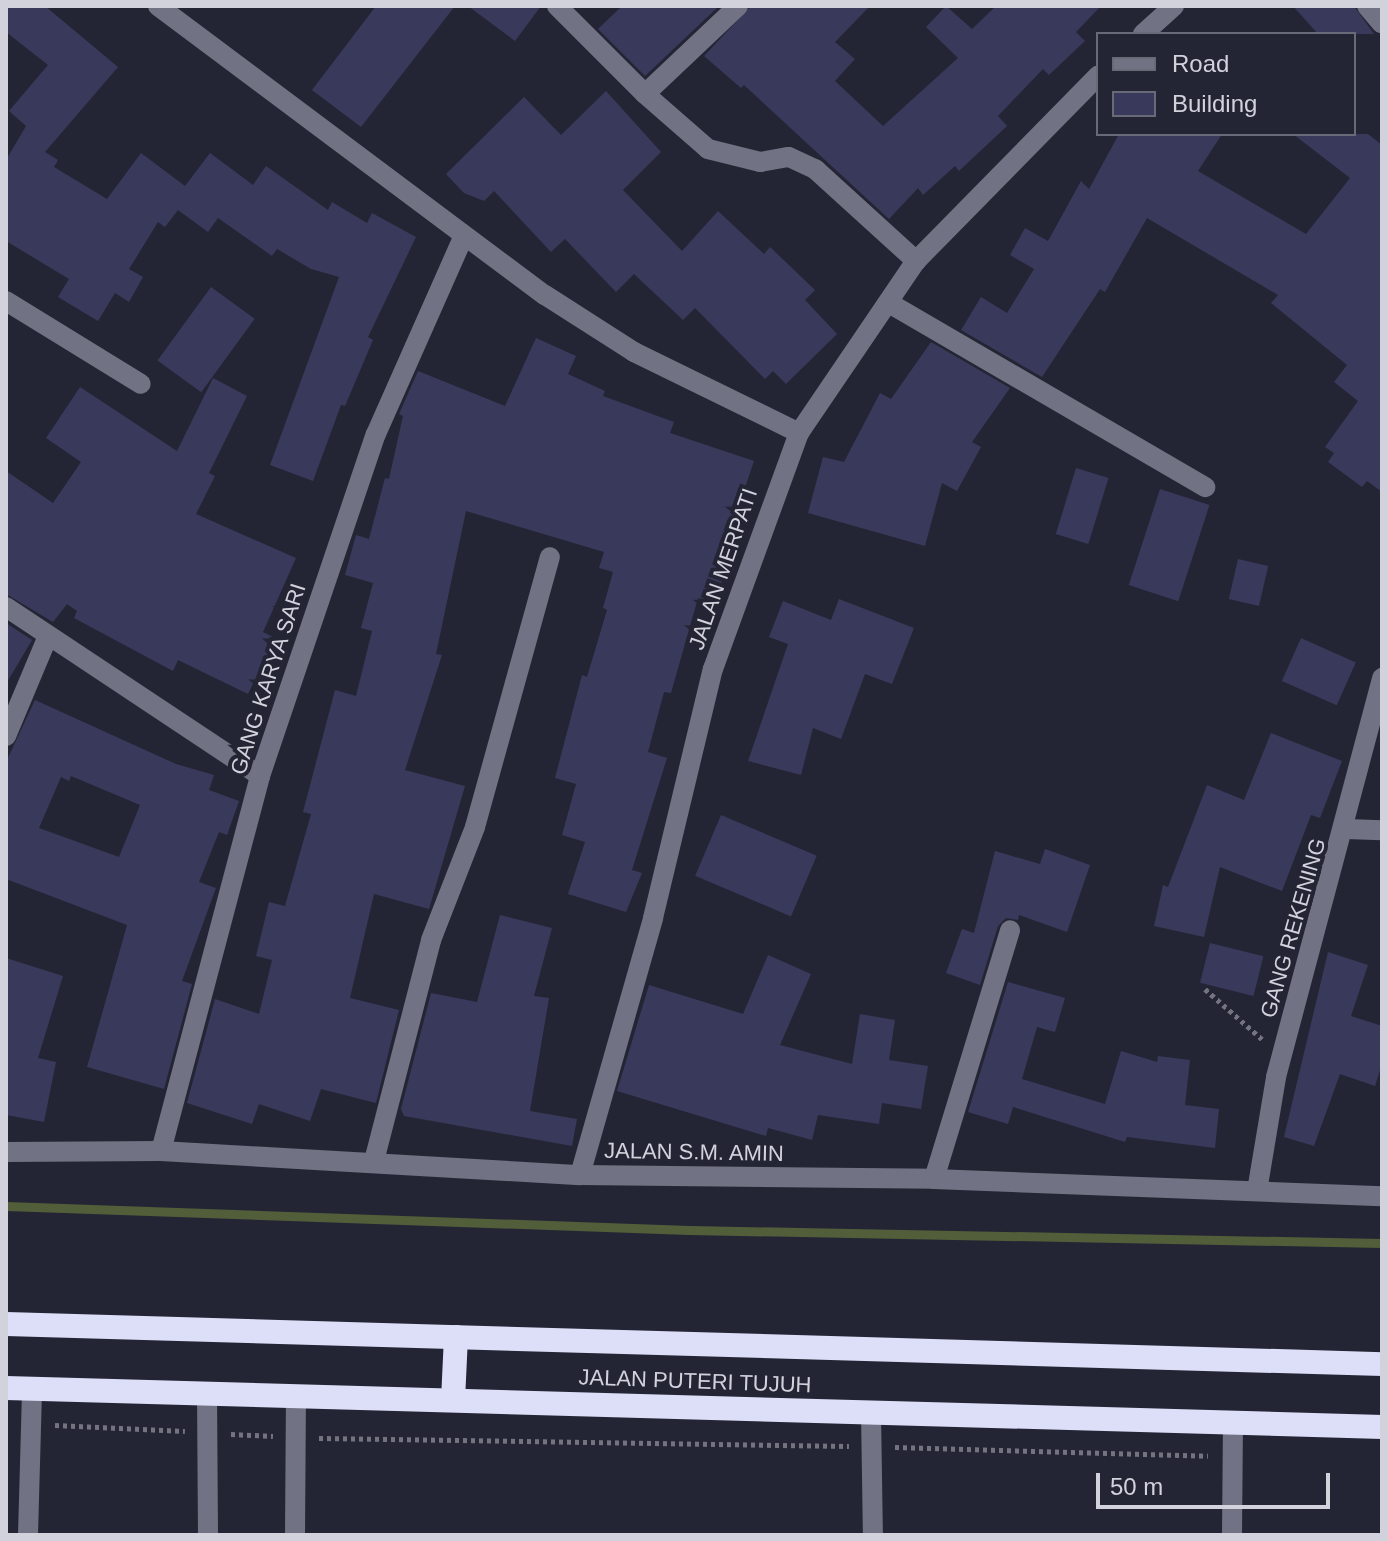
<!DOCTYPE html>
<style>
body{margin:0}
#map{position:relative;width:1388px;height:1541px;overflow:hidden;background:#242534;font-family:Arial,sans-serif}
div>[style]{position:absolute}
[style*='--x']{left:calc(var(--x)*1px);top:calc(var(--y)*1px);width:calc(var(--w)*1px);rotate:calc(var(--a)*1deg)}
.stream>*{height:9px;margin:-4.5px;padding:0 4.5px;transform-origin:4.5px;border-radius:4.5px;background:#525e39}
.building>*{inset:0;background:#39395b;transform-origin:0 0}
.path>*{height:5px;margin-top:-2.5px;transform-origin:0;background:repeating-linear-gradient(90deg,#737480 0 4px,transparent 0 8px)}
.minor>*{height:20px;margin:-10px;padding:0 10px;transform-origin:10px;border-radius:10px;background:#717283}
.highway>*{height:24px;margin:-12px;padding:0 12px;transform-origin:12px;border-radius:12px;background:#dddff9}
span{translate:-50% -50%;white-space:nowrap;text-align:center;line-height:1.15;-webkit-text-stroke:8px #242534;paint-order:stroke}
.street-label{font-size:22px;color:#d1d2dc}
.frame{position:absolute;inset:0;border:8px solid #d1d2dc;pointer-events:none}
.legend{position:absolute;left:1096px;top:32px;width:260px;height:104px;box-sizing:border-box;background:#242534;border:2px solid #696a77;margin:0;padding:10px 14px;list-style:none;font-size:24px;color:#d1d2dc}
.legend li{display:flex;align-items:center;gap:16px;height:40px}
.legend b{width:40px;border:2px solid #696a77}
.scale{position:absolute;left:1096px;top:1473px;width:234px;height:36px;box-sizing:border-box;border:4px solid #d1d2dc;border-top:0;padding-left:10px;font-size:24px;line-height:28px;white-space:nowrap;color:#d1d2dc;-webkit-text-stroke:6px #242534;paint-order:stroke}
</style>
<div id="map">
<div class="stream">
<div style="--x:6;--y:1206;--w:683;--a:2.01"></div>
<div style="--x:689;--y:1230;--w:693;--a:1.07"></div>
</div>
<div class="building">
<div style="clip-path:polygon(6px 6px,45px 6px,118px 67px,45px 152px,58px 160px,54px 167px,107px 199px,141px 153px,185px 186px,210px 153px,253px 185px,266px 166px,328px 210px,332px 202px,367px 223px,372px 213px,416px 237px,368px 337px,373px 340px,345px 406px,341px 405px,313px 481px,270px 465px,339px 277px,311px 269px,277px 249px,272px 256px,218px 218px,208px 232px,178px 210px,165px 227px,158px 222px,129px 269px,143px 277px,129px 302px,115px 293px,98px 321px,58px 297px,69px 279px,6px 241px,6px 160px,26px 126px,9px 111px,48px 65px,6px 32px)"></div>
<div style="clip-path:polygon(376px 6px,455px 6px,361px 127px,312px 90px)"></div>
<div style="clip-path:polygon(468px 6px,541px 6px,515px 41px)"></div>
<div style="clip-path:polygon(622px 6px,719px 6px,645px 76px,598px 29px)"></div>
<div style="clip-path:polygon(751px 6px,870px 6px,835px 42px,855px 59px,835px 81px,883px 126px,958px 58px,926px 27px,946px 6px,972px 29px,996px 6px,1101px 6px,1076px 32px,1085px 41px,1049px 75px,1043px 69px,998px 116px,1007px 126px,959px 171px,955px 166px,923px 195px,918px 188px,889px 219px,744px 85px,741px 88px,704px 56px)"></div>
<div style="clip-path:polygon(1293px 6px,1354px 6px,1374px 34px,1318px 34px)"></div>
<div style="clip-path:polygon(606px 91px,661px 152px,623px 190px,682px 251px,718px 211px,764px 254px,770px 247px,815px 290px,805px 300px,837px 334px,786px 384px,773px 371px,765px 379px,695px 308px,683px 320px,634px 274px,616px 292px,565px 239px,551px 252px,494px 191px,484px 201px,464px 193px,446px 174px,524px 97px,561px 135px)"></div>
<div style="clip-path:polygon(1119px 134px,1222px 134px,1198px 171px,1306px 234px,1350px 178px,1293px 134px,1368px 134px,1382px 145px,1382px 492px,1367px 481px,1362px 487px,1328px 462px,1334px 453px,1325px 447px,1358px 401px,1334px 382px,1347px 365px,1271px 303px,1278px 295px,1147px 218px,1105px 292px,1100px 289px,1042px 377px,961px 330px,981px 297px,1007px 313px,1034px 269px,1010px 255px,1025px 228px,1048px 241px,1081px 181px,1089px 189px)"></div>
<div style="left:211px;top:287px;width:54px;height:91px;rotate:36deg"></div>
<div style="clip-path:polygon(536px 338px,576px 356px,568px 374px,605px 391px,603px 396px,674px 422px,670px 433px,754px 461px,735px 517px,717px 604px,698px 598px,671px 693px,664px 692px,648px 752px,667px 758px,632px 870px,642px 873px,626px 912px,568px 894px,585px 842px,562px 835px,576px 784px,555px 778px,582px 675px,587px 677px,607px 610px,603px 608px,613px 572px,599px 568px,604px 552px,466px 511px,436px 654px,442px 655px,405px 770px,465px 786px,429px 909px,374px 894px,350px 998px,399px 1010px,376px 1103px,321px 1089px,310px 1121px,259px 1104px,252px 1124px,187px 1103px,215px 999px,259px 1014px,272px 960px,256px 956px,269px 902px,285px 906px,311px 814px,303px 812px,335px 690px,356px 696px,372px 631px,361px 628px,373px 583px,345px 575px,356px 535px,369px 539px,385px 478px,389px 479px,403px 416px,399px 414px,418px 371px,505px 406px)"></div>
<div style="clip-path:polygon(931px 342px,1010px 388px,972px 442px,981px 447px,957px 491px,942px 483px,925px 546px,808px 513px,823px 457px,844px 462px,880px 393px,891px 399px)"></div>
<div style="clip-path:polygon(213px 378px,247px 396px,209px 473px,215px 476px,196px 514px,296px 558px,263px 632px,275px 638px,248px 694px,178px 660px,173px 671px,74px 618px,77px 611px,67px 604px,53px 622px,6px 594px,6px 471px,53px 503px,81px 462px,46px 438px,80px 387px,177px 451px)"></div>
<div style="left:1076px;top:468px;width:34px;height:69px;rotate:17deg"></div>
<div style="left:1160px;top:489px;width:52px;height:101px;rotate:18deg"></div>
<div style="left:1238px;top:559px;width:31px;height:41px;rotate:13deg"></div>
<div style="clip-path:polygon(839px 599px,914px 628px,892px 684px,865px 674px,841px 739px,813px 728px,801px 775px,748px 761px,788px 644px,769px 637px,783px 601px,831px 620px)"></div>
<div style="clip-path:polygon(6px 623px,32px 640px,6px 684px)"></div>
<div style="left:1301px;top:638px;width:60px;height:47px;rotate:24deg"></div>
<div style="clip-path:polygon(evenodd,35px 700px,176px 764px,214px 775px,209px 790px,239px 801px,227px 835px,219px 832px,199px 882px,216px 888px,182px 981px,192px 984px,164px 1089px,87px 1067px,127px 925px,6px 879px,6px 762px,35px 700px,71px 776px,140px 805px,119px 857px,39px 828px,61px 777px,69px 781px,71px 776px)"></div>
<div style="clip-path:polygon(1271px 733px,1342px 761px,1320px 818px,1311px 815px,1282px 891px,1220px 867px,1204px 937px,1154px 926px,1163px 885px,1168px 887px,1207px 785px,1244px 800px)"></div>
<div style="left:721px;top:815px;width:104px;height:66px;rotate:23deg"></div>
<div style="clip-path:polygon(1045px 849px,1090px 865px,1067px 932px,1019px 915px,1018px 920px,1006px 918px,998px 926px,980px 985px,946px 973px,962px 929px,974px 933px,995px 851px,1040px 864px)"></div>
<div style="clip-path:polygon(500px 915px,552px 928px,534px 996px,549px 998px,530px 1111px,577px 1119px,572px 1146px,404px 1116px,401px 1109px,431px 993px,477px 1002px)"></div>
<div style="left:1210px;top:943px;width:55px;height:41px;rotate:14deg"></div>
<div style="clip-path:polygon(1328px 952px,1368px 965px,1351px 1016px,1382px 1026px,1382px 1064px,1375px 1086px,1340px 1074px,1314px 1146px,1284px 1137px)"></div>
<div style="clip-path:polygon(768px 955px,811px 974px,780px 1045px,852px 1064px,860px 1014px,895px 1020px,889px 1060px,928px 1066px,921px 1109px,882px 1103px,879px 1124px,818px 1115px,812px 1140px,768px 1128px,766px 1136px,617px 1091px,649px 985px,743px 1014px)"></div>
<div style="clip-path:polygon(6px 958px,63px 976px,38px 1058px,56px 1062px,44px 1122px,6px 1115px)"></div>
<div style="clip-path:polygon(1008px 982px,1065px 998px,1055px 1032px,1037px 1027px,1022px 1079px,1105px 1104px,1121px 1051px,1157px 1062px,1158px 1056px,1190px 1060px,1185px 1105px,1219px 1109px,1215px 1148px,1127px 1137px,1125px 1142px,1013px 1107px,1008px 1124px,968px 1112px)"></div>
</div>
<div class="path">
<div style="--x:1205;--y:989;--w:76;--a:41.3"></div>
<div style="--x:55;--y:1425;--w:130;--a:2.6"></div>
<div style="--x:231;--y:1434;--w:42;--a:2.7"></div>
<div style="--x:319;--y:1438;--w:530;--a:0.86"></div>
<div style="--x:895;--y:1447;--w:313;--a:1.6"></div>
</div>
<div class="minor">
<div style="--x:158;--y:6;--w:483;--a:36.8"></div>
<div style="--x:545;--y:295;--w:106;--a:32.6"></div>
<div style="--x:634;--y:352;--w:184;--a:26.1"></div>
<div style="--x:557;--y:6;--w:124;--a:45"></div>
<div style="--x:645;--y:94;--w:84;--a:41.1"></div>
<div style="--x:708;--y:149;--w:54;--a:14"></div>
<div style="--x:760;--y:162;--w:29;--a:-10"></div>
<div style="--x:789;--y:157;--w:29;--a:25"></div>
<div style="--x:815;--y:169;--w:137;--a:42.3"></div>
<div style="--x:1367;--y:6;--w:23;--a:50"></div>
<div style="--x:1143;--y:34;--w:42;--a:-42.1"></div>
<div style="--x:645;--y:94;--w:128;--a:-43.4"></div>
<div style="--x:6;--y:301;--w:158;--a:31.6"></div>
<div style="--x:889;--y:303;--w:366;--a:30.2"></div>
<div style="--x:6;--y:607;--w:305;--a:33.6"></div>
<div style="--x:6;--y:736;--w:108;--a:-67.2"></div>
<div style="--x:1346;--y:829;--w:36;--a:2"></div>
<div style="--x:161;--y:1151;--w:388;--a:-75.2"></div>
<div style="--x:260;--y:776;--w:361;--a:-71.3"></div>
<div style="--x:376;--y:434;--w:214;--a:-66.1"></div>
<div style="--x:6;--y:1152;--w:155;--a:-0.4"></div>
<div style="--x:161;--y:1151;--w:420;--a:3.3"></div>
<div style="--x:580;--y:1175;--w:354;--a:0.6"></div>
<div style="--x:934;--y:1179;--w:448;--a:2.2"></div>
<div style="--x:374;--y:1161;--w:228;--a:-75.5"></div>
<div style="--x:431;--y:940;--w:121;--a:-68.7"></div>
<div style="--x:475;--y:827;--w:280;--a:-74.5"></div>
<div style="--x:580;--y:1175;--w:267;--a:-74.1"></div>
<div style="--x:653;--y:918;--w:256;--a:-76.5"></div>
<div style="--x:713;--y:669;--w:251;--a:-70"></div>
<div style="--x:799;--y:433;--w:208;--a:-55.8"></div>
<div style="--x:916;--y:261;--w:260;--a:-45.5"></div>
<div style="--x:934;--y:1179;--w:260;--a:-73"></div>
<div style="--x:1257;--y:1191;--w:116;--a:-80.5"></div>
<div style="--x:1276;--y:1077;--w:413;--a:-75.1"></div>
<div style="--x:207;--y:1392;--w:143;--a:89.6"></div>
<div style="--x:871;--y:1413;--w:122;--a:89.1"></div>
<div style="--x:28;--y:1535;--w:147;--a:-88.4"></div>
<div style="--x:295;--y:1535;--w:136;--a:-89.6"></div>
<div style="--x:1232;--y:1535;--w:112;--a:-89.5"></div>
</div>
<div class="highway">
<div style="--x:6;--y:1324;--w:1377;--a:1.67"></div>
<div style="--x:6;--y:1388;--w:1377;--a:1.62"></div>
<div style="--x:453;--y:1400;--w:63;--a:-87.3"></div>
</div>
<div class="street-label">
<span style="left:723px;top:569px;rotate:-71deg">JALAN MERPATI</span>
<span style="left:268px;top:679px;rotate:-72deg">GANG KARYA SARI</span>
<span style="left:1293px;top:928px;rotate:-74deg">GANG REKENING</span>
<span style="left:694px;top:1152px;rotate:1deg">JALAN S.M. AMIN</span>
<span style="left:695px;top:1381px;rotate:2deg">JALAN PUTERI TUJUH</span>
</div>
<div class="frame"></div>
<ul class="legend">
<li><b style="height:10px;background:#717283"></b>Road</li>
<li><b style="height:22px;background:#39395b"></b>Building</li>
</ul>
<div class="scale">50 m</div>
</div>
